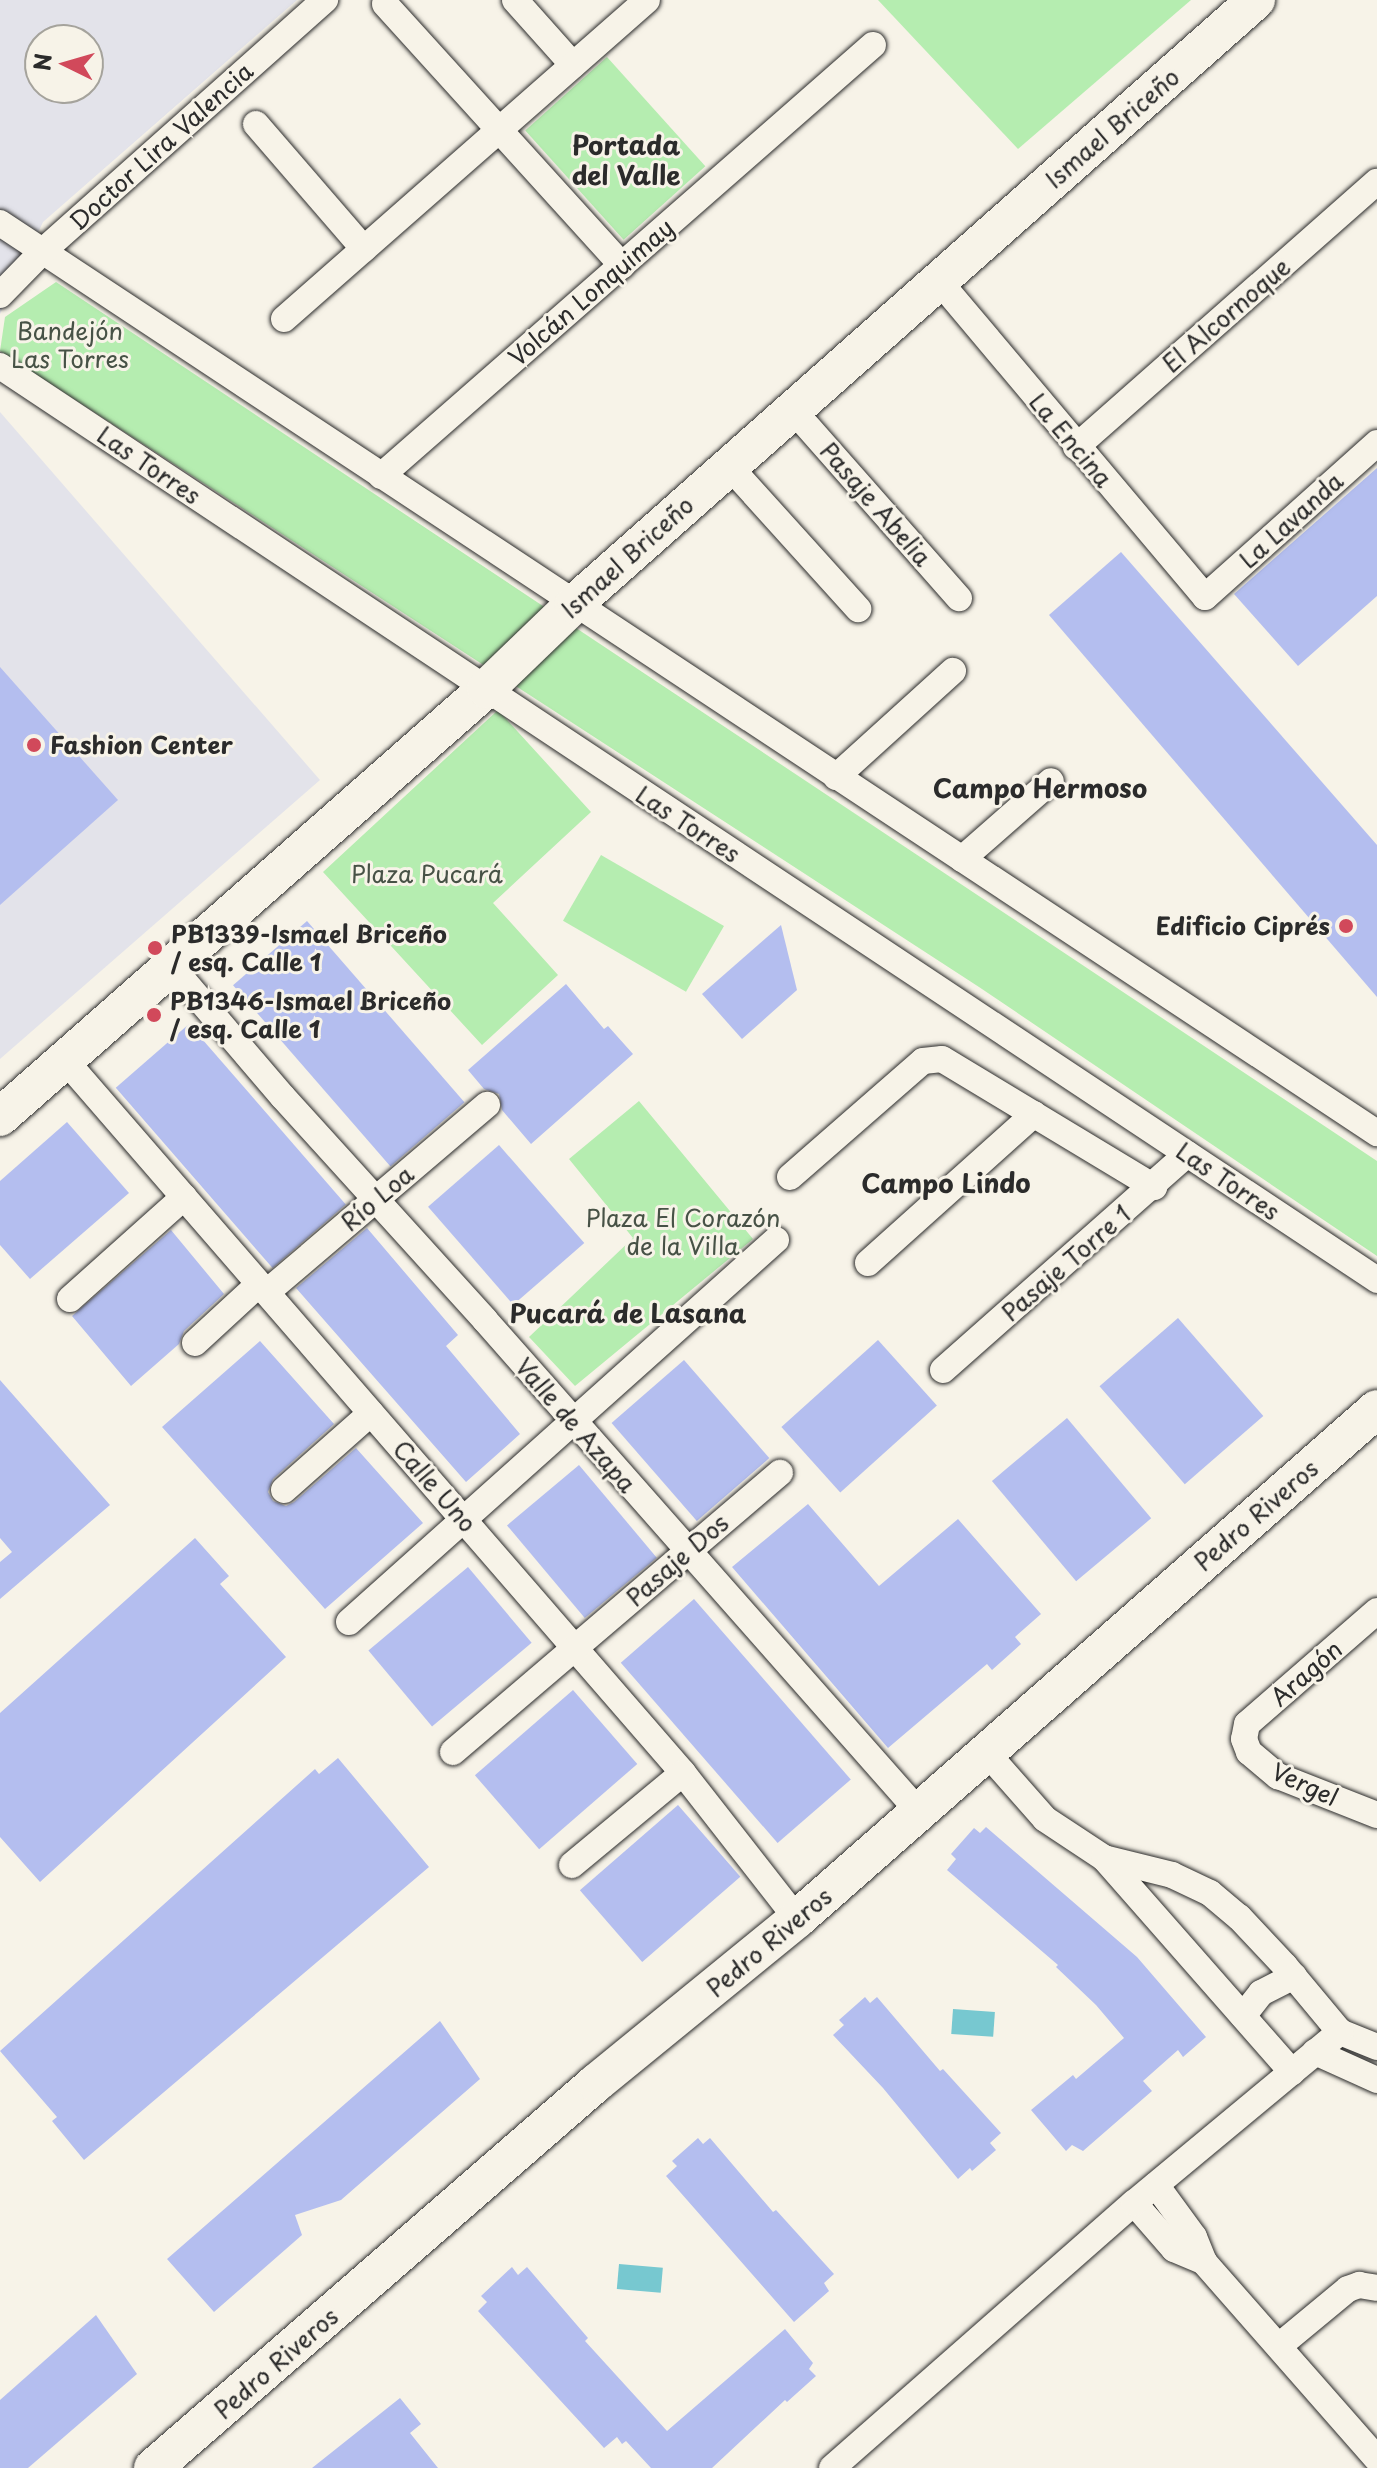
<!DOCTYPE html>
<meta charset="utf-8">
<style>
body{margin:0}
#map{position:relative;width:1377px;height:2468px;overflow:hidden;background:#f7f3e8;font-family:"Playpen Sans",sans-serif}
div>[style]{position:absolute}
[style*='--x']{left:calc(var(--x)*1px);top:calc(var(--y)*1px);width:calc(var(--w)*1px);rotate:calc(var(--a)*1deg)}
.built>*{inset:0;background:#e3e3ea}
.green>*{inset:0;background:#b5edb0;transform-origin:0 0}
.water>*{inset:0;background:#77c8d0;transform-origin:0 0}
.building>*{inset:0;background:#b4beef;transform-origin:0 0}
.roads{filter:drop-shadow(0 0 2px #2b2b2b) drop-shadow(0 0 2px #2b2b2b)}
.street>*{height:26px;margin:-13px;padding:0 13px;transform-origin:13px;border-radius:13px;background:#f7f3e8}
.secondary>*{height:38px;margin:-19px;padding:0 19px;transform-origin:19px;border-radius:19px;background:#f7f3e8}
.dots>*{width:22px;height:22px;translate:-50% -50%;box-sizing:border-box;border:4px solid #f7f3e8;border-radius:50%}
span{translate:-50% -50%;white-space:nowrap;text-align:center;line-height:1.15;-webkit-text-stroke:6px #f7f3e8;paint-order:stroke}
.street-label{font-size:24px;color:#2b2b2b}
.park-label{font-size:24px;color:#475246}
.poi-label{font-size:24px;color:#2b2b2b;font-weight:700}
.left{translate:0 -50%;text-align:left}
.right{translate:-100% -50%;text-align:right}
.neighbourhood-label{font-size:26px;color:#2b2b2b;font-weight:700}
.north{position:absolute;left:24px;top:24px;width:80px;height:80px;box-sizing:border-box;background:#f7f3e8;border:2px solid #a5a39c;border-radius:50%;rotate:275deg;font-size:22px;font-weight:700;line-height:32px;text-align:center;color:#2b2b2b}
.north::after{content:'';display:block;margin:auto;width:28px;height:36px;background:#d1495b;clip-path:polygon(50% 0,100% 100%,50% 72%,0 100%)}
</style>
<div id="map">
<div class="built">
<div style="clip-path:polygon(evenodd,0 0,297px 0,43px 222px,0 314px,0 0,40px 40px,88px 40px,88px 88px,40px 88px,40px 40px)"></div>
<div style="clip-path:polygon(0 412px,320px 780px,0 1059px)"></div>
</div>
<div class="green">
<div style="clip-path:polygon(878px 0,1191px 0,1018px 149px)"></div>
<div style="left:607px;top:57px;width:147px;height:110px;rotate:48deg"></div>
<div style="clip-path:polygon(56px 282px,1377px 1161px,1377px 1256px,979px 987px,0 351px,5px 317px)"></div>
<div style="clip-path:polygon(498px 710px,591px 812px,493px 903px,558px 975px,482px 1045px,323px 872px)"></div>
<div style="left:601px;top:855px;width:142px;height:76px;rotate:30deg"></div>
<div style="clip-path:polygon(639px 1101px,753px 1239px,575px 1386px,529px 1337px,633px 1238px,569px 1159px)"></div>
</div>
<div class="water">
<div style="left:953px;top:2009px;width:42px;height:25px;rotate:4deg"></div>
<div style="left:619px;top:2264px;width:44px;height:25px;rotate:5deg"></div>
</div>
<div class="building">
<div style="clip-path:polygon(1377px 468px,1377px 596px,1298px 666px,1234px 594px)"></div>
<div style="clip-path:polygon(1121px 552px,1377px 845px,1377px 997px,1049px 615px)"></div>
<div style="clip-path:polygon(0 667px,118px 800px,0 905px)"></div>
<div style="left:307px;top:921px;width:240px;height:98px;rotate:49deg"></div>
<div style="clip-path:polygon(781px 925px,797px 990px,742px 1039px,702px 994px)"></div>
<div style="clip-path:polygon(566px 984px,604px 1029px,608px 1026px,633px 1054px,531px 1144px,502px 1110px,499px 1094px,484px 1089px,468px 1070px)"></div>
<div style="left:189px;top:1024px;width:239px;height:97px;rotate:49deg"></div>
<div style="clip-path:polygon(67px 1122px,129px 1193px,30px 1279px,0 1245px,0 1181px)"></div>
<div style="left:499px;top:1145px;width:130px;height:94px;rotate:49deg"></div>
<div style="clip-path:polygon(367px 1228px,458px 1335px,446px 1346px,520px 1434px,466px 1482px,296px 1288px)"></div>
<div style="clip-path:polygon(171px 1230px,224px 1294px,184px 1331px,179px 1344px,131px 1386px,72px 1316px)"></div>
<div style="left:1178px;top:1318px;width:130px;height:104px;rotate:49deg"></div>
<div style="left:878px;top:1340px;width:88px;height:130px;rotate:48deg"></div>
<div style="clip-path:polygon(260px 1341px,334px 1424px,273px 1479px,268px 1492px,273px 1501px,286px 1506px,294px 1502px,356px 1448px,423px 1523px,325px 1609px,162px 1427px)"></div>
<div style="left:684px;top:1360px;width:130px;height:96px;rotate:49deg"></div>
<div style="clip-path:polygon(0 1380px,110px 1505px,0 1599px,0 1562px,12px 1552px,0 1538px)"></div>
<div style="left:1067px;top:1418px;width:131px;height:98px;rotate:50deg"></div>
<div style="left:579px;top:1465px;width:121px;height:94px;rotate:50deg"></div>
<div style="clip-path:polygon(808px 1504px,879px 1586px,958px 1519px,1041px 1614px,1015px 1637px,1021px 1644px,992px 1670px,987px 1664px,888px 1748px,732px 1567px)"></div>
<div style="clip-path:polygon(195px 1538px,229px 1576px,220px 1584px,286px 1657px,40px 1882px,0 1837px,0 1713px)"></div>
<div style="left:468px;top:1567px;width:99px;height:130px;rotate:50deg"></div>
<div style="left:694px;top:1599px;width:239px;height:97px;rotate:49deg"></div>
<div style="left:573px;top:1690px;width:98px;height:130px;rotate:49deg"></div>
<div style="clip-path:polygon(338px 1758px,429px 1867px,84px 2160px,52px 2121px,57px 2117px,0 2051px,315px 1769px,319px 1774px)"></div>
<div style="left:678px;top:1805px;width:95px;height:130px;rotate:49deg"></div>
<div style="clip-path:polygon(986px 1827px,1137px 1957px,1206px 2037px,1183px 2057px,1178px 2050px,1143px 2081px,1152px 2091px,1083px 2151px,1072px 2145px,1066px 2151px,1031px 2110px,1073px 2075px,1076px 2079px,1124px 2038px,1096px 2005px,1056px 1967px,1058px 1965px,947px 1870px,956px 1859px,951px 1854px,974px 1828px,980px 1833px)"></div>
<div style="clip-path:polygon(865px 1997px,870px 2003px,877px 1997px,940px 2071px,943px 2069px,1001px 2133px,990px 2143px,996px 2150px,972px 2171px,970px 2168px,958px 2179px,883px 2088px,833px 2035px,844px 2025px,839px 2020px)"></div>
<div style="clip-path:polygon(440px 2021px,480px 2079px,341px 2200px,295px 2215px,302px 2235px,214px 2312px,167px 2259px)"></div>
<div style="clip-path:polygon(698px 2138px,703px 2144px,710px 2138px,773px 2212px,776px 2210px,834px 2274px,824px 2283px,829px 2291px,794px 2322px,666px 2176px,677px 2166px,672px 2161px)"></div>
<div style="clip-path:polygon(512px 2267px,518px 2275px,527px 2267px,588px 2338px,585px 2341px,667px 2431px,785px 2329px,813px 2363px,809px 2369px,816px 2376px,787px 2402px,785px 2400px,712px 2468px,651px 2468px,626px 2441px,622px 2444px,617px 2437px,604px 2448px,478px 2311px,487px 2302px,481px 2296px)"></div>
<div style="clip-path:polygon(96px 2315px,137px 2374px,28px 2468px,0 2468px,0 2400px)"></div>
<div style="clip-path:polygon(400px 2398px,421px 2424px,410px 2433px,438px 2468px,312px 2468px)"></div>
</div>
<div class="roads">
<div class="street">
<div style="--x:515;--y:0;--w:87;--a:48.3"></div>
<div style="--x:385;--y:4;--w:353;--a:47.8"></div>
<div style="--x:256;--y:124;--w:165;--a:49.2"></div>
<div style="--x:0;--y:223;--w:1651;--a:33.46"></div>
<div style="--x:939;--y:281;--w:413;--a:49.9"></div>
<div style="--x:1205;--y:597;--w:231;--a:-41.8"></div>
<div style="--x:0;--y:295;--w:62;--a:-45.7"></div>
<div style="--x:43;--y:251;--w:378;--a:-41.7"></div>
<div style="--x:284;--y:319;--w:483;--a:-41.3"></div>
<div style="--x:0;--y:366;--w:1653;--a:33.57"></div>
<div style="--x:793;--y:410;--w:251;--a:48.6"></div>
<div style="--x:1076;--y:447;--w:401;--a:-41.4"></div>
<div style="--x:729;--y:466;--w:193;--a:47.9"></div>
<div style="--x:381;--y:476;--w:654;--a:-41.22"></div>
<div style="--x:836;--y:777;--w:158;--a:-42.2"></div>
<div style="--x:962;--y:859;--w:118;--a:-41.2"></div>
<div style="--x:171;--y:966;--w:172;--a:49.5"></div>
<div style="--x:283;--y:1097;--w:301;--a:47.8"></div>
<div style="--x:485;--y:1320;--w:656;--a:48.58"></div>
<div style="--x:65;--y:1060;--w:944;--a:49.08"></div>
<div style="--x:683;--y:1773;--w:185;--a:52"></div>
<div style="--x:790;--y:1177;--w:176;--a:-41.1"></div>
<div style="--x:923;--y:1061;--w:19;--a:-6"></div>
<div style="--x:942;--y:1059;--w:248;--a:31.1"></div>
<div style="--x:868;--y:1263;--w:223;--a:-41.9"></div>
<div style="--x:267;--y:1292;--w:289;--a:-40.4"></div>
<div style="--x:70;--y:1299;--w:153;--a:-41.8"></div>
<div style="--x:195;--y:1343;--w:87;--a:-42.7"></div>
<div style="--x:943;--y:1370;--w:326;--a:-41.5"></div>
<div style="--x:284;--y:1490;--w:116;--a:-41.5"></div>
<div style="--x:1377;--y:1611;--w:172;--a:139"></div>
<div style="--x:1247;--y:1724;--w:15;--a:101"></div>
<div style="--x:1244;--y:1739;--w:14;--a:69"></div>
<div style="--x:1249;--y:1752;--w:38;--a:40"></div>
<div style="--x:1278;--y:1776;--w:106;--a:21.5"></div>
<div style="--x:349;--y:1622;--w:573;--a:-41.82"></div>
<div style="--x:453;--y:1752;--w:430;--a:-40.5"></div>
<div style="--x:986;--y:1752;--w:89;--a:48.6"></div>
<div style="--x:1045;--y:1819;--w:71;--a:33.5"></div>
<div style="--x:1104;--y:1858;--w:285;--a:48.7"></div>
<div style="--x:1104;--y:1858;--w:70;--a:14"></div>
<div style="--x:1172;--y:1875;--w:42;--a:25.3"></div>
<div style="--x:1210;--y:1893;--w:38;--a:40"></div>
<div style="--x:1239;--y:1917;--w:67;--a:46.8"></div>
<div style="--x:1285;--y:1966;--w:86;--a:50.2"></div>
<div style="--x:1340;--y:2032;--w:40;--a:22"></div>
<div style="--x:572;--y:1865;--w:144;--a:-39.7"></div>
<div style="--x:1243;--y:2016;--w:29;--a:-52"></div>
<div style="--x:1261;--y:1993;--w:37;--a:-27"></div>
<div style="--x:1315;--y:2052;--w:68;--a:24.3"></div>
<div style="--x:1156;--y:2185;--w:64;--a:53.8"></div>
<div style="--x:1194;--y:2237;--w:27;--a:68"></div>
<div style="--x:1204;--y:2262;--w:262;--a:48.7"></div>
<div style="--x:1134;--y:2203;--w:61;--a:49"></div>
<div style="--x:1174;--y:2249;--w:33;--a:23"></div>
<div style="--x:1279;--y:2346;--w:89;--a:-39.6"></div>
<div style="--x:1348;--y:2289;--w:12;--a:-20"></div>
<div style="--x:1359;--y:2285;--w:18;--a:9"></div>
<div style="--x:832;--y:2468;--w:402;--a:-41.3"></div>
<div style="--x:1134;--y:2203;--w:268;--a:-39.7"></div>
</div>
<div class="secondary">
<div style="--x:0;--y:1117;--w:648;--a:-41.37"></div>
<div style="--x:486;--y:689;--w:122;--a:-44"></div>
<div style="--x:574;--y:604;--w:911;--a:-41.53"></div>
<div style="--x:153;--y:2468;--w:587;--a:-40.99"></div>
<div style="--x:596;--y:2083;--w:259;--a:-39.2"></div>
<div style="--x:797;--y:1919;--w:772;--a:-41.33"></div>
</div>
</div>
<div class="dots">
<div style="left:34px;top:745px;background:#d1495b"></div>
<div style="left:1346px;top:926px;background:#d1495b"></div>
<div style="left:155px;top:948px;background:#d1495b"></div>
<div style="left:154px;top:1015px;background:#d1495b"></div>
</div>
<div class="street-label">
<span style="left:1112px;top:128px;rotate:-41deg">Ismael Briceño</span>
<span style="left:161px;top:146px;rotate:-42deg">Doctor Lira Valencia</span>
<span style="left:591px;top:292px;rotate:-41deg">Volcán Lonquimay</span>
<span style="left:1226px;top:315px;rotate:-41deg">El Alcornoque</span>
<span style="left:1071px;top:440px;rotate:50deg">La Encina</span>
<span style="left:149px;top:465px;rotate:34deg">Las Torres</span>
<span style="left:876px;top:504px;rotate:49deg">Pasaje Abelia</span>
<span style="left:1291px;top:520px;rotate:-42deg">La Lavanda</span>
<span style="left:627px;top:557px;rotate:-42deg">Ismael Briceño</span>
<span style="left:688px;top:824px;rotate:33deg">Las Torres</span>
<span style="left:1228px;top:1181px;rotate:34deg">Las Torres</span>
<span style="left:377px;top:1198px;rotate:-40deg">Río Loa</span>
<span style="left:1066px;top:1263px;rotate:-41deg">Pasaje Torre 1</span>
<span style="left:576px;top:1425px;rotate:49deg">Valle de Azapa</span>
<span style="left:435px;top:1486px;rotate:49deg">Calle Uno</span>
<span style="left:1256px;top:1515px;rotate:-41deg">Pedro Riveros</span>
<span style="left:677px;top:1560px;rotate:-41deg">Pasaje Dos</span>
<span style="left:1306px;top:1673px;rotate:-41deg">Aragón</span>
<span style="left:1305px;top:1784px;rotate:25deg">Vergel</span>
<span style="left:769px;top:1942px;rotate:-40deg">Pedro Riveros</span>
<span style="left:276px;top:2363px;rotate:-41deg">Pedro Riveros</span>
</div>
<div class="park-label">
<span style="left:70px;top:345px">Bandejón<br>Las Torres</span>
<span style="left:427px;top:874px">Plaza Pucará</span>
<span style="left:683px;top:1232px">Plaza El Corazón<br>de la Villa</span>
</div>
<div class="poi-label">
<span class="left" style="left:50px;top:745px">Fashion Center</span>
<span class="right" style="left:1330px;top:926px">Edificio Ciprés</span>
<span class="left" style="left:171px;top:948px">PB1339-Ismael Briceño<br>/ esq. Calle 1</span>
<span class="left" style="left:170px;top:1015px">PB1346-Ismael Briceño<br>/ esq. Calle 1</span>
</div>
<div class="neighbourhood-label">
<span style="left:626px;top:160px">Portada<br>del Valle</span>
<span style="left:1040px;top:788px">Campo Hermoso</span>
<span style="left:946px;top:1183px">Campo Lindo</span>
<span style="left:628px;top:1313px">Pucará de Lasana</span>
</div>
<div class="north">N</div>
</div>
